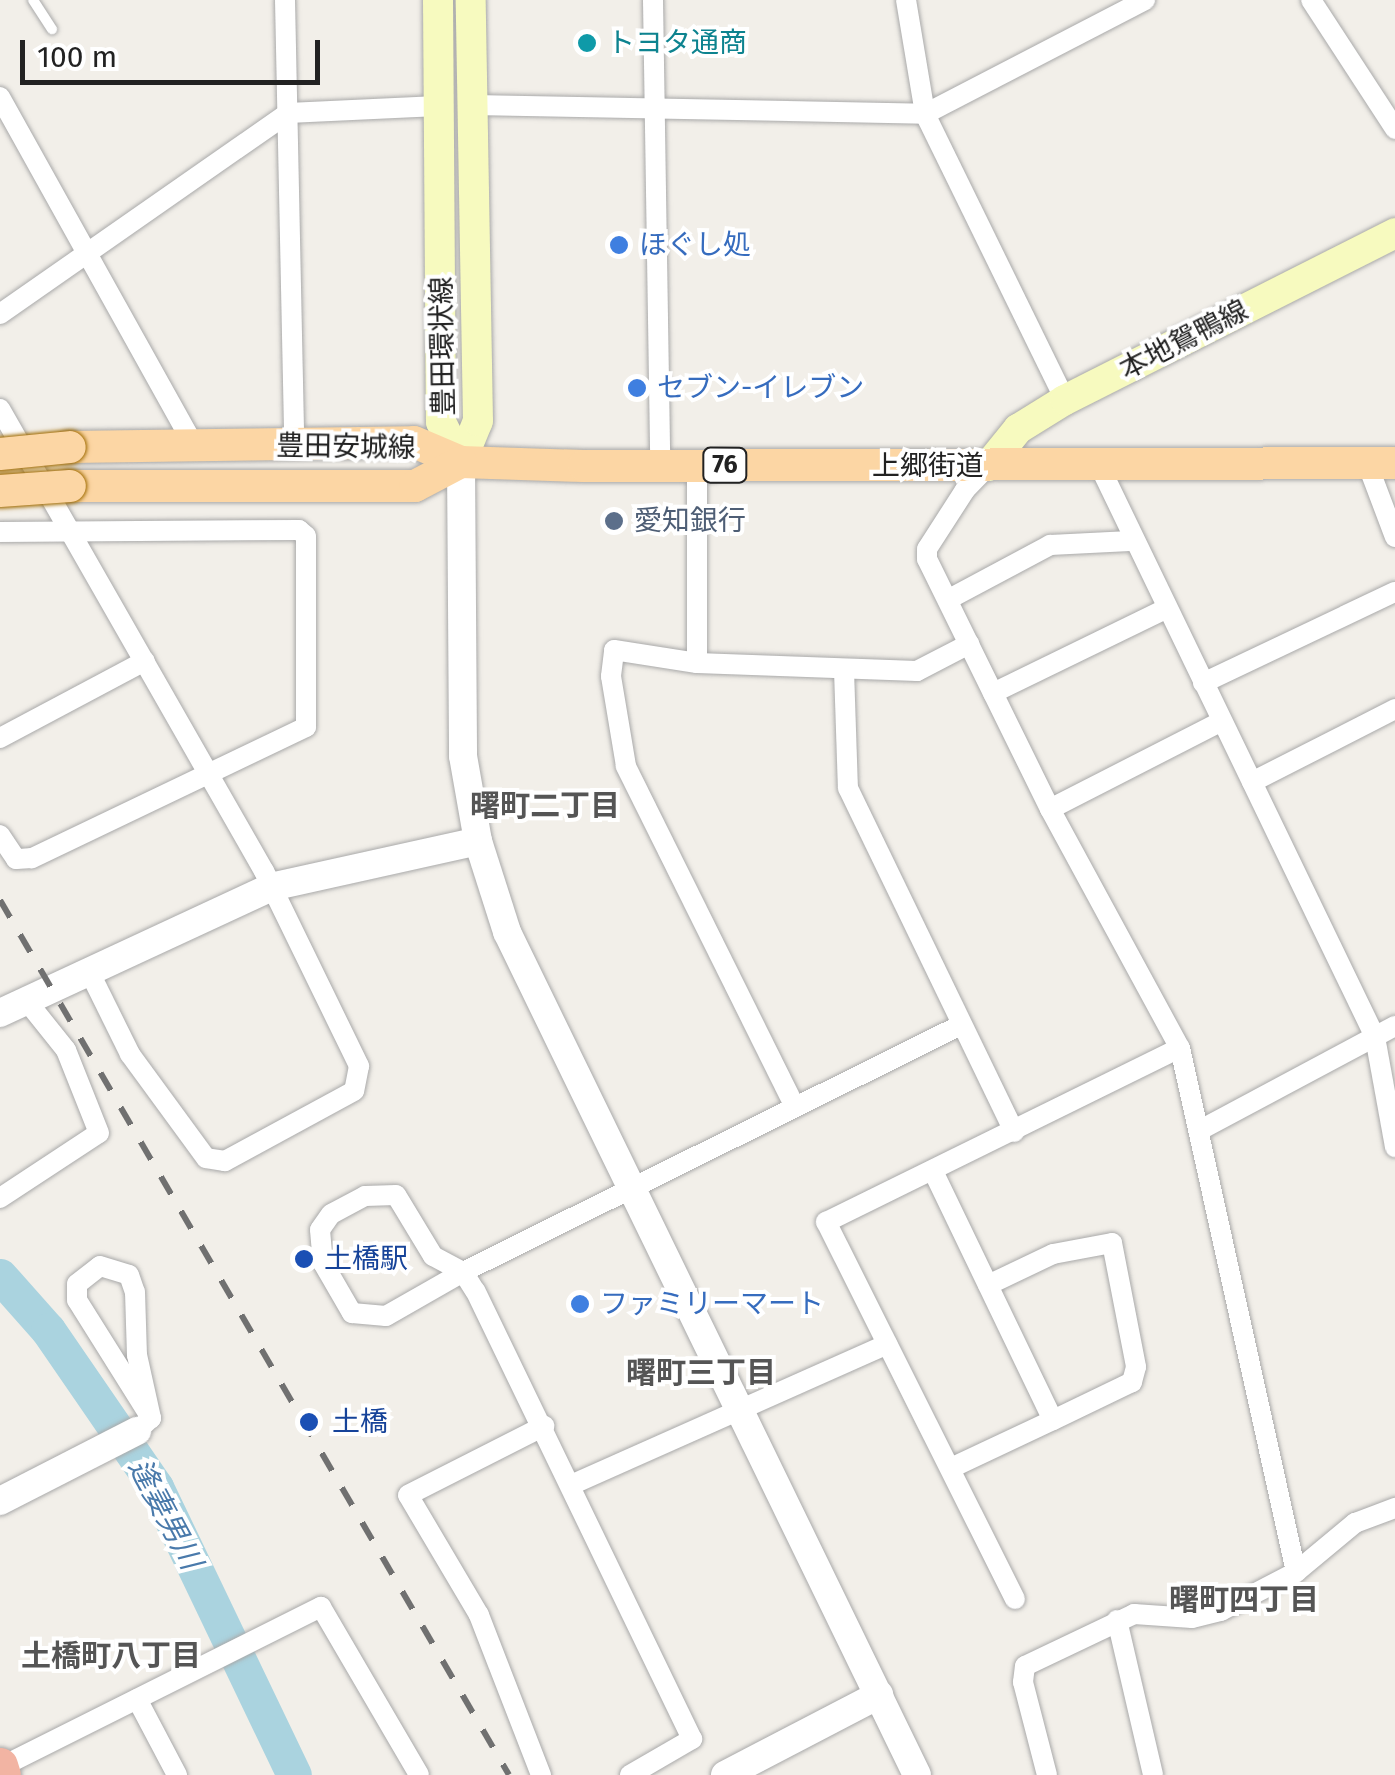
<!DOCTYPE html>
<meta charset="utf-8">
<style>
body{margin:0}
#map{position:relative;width:1395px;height:1775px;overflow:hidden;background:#f2efe9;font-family:"Fira Sans","Noto Sans JP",sans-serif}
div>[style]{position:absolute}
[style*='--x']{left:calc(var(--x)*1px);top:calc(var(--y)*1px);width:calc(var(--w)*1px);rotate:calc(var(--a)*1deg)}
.river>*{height:35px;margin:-17.5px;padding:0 17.5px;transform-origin:17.5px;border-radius:17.5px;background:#aad3df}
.roads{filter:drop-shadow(0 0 2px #a9a9a9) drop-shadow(0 0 2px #a9a9a9)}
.service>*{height:10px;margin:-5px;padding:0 5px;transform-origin:5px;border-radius:5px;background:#fff}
.minor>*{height:20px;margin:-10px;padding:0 10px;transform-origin:10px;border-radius:10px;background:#fff}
.tertiary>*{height:28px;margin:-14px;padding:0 14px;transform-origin:14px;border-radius:14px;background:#fff}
.secondary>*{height:30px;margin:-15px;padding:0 15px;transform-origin:15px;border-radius:15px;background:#f7fabf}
.primary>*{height:32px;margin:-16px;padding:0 16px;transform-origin:16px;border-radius:16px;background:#fcd6a4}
.trunk>*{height:35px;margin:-17.5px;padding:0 17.5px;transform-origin:17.5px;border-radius:17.5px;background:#f2b4a3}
.rail>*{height:6px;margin-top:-3px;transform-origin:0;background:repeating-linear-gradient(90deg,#707070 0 20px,transparent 0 40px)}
.bridges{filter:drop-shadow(0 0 2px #a06b00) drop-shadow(0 0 2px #a06b00)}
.primary-bridge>*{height:32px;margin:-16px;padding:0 16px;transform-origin:16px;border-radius:16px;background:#fcd6a4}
.dots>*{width:28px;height:28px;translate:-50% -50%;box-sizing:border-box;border:5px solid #fff;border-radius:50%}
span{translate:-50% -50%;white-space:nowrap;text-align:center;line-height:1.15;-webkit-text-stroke:8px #fff;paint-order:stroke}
.shield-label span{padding:2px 8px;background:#fff;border:2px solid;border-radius:8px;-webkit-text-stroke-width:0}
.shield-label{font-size:25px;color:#222;font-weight:700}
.culture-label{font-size:28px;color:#0d838f}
.left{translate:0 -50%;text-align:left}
.shop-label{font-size:28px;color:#366cbe}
.street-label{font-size:28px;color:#222}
.service-label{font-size:28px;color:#4e5e75}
.transit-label{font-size:28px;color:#164399}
.neighbourhood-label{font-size:30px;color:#555;font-weight:700}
.water-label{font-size:30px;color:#4a7aab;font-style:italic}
.scale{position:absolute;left:20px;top:40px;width:300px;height:45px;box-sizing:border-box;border:5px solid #222;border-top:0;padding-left:12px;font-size:30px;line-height:35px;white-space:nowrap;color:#222;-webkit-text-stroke:8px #fff;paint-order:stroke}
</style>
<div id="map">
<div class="river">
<div style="--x:0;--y:1276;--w:72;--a:48.4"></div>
<div style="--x:48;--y:1330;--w:191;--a:55.5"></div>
<div style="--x:156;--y:1487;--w:319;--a:64.4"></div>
</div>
<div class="roads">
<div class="service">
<div style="--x:33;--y:0;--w:35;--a:57"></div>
</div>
<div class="minor">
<div style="--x:285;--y:0;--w:445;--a:88.8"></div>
<div style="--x:653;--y:0;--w:465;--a:89.1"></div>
<div style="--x:906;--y:0;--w:116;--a:80.5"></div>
<div style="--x:925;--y:114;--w:318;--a:63.9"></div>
<div style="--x:1311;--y:0;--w:154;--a:56.9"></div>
<div style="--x:0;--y:97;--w:401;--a:60.9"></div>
<div style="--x:473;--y:105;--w:452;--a:1.1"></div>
<div style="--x:925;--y:114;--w:248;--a:-27.4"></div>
<div style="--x:0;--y:314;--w:351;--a:-34.9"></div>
<div style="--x:288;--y:113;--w:150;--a:-2.7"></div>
<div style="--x:0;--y:409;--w:532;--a:60.26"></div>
<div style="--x:264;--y:871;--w:217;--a:64"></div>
<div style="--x:359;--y:1066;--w:25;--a:101"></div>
<div style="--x:354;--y:1091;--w:147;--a:151.5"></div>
<div style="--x:225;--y:1161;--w:19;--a:-171"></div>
<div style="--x:206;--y:1158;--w:129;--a:-126.2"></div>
<div style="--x:130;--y:1054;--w:95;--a:-116.3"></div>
<div style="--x:1367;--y:463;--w:79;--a:69.3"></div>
<div style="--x:1099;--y:465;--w:635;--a:64.24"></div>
<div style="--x:1375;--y:1037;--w:112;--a:79.7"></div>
<div style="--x:988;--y:466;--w:33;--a:134"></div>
<div style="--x:965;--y:490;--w:70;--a:122.8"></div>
<div style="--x:927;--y:549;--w:10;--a:90"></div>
<div style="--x:927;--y:559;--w:279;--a:63.8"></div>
<div style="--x:1050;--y:809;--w:272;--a:61.5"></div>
<div style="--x:1180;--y:1048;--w:537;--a:77.52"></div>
<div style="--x:0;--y:532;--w:299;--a:-0.4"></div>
<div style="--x:299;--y:530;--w:9;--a:41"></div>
<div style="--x:306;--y:536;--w:191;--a:90"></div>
<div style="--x:306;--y:727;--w:304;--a:154.4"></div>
<div style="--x:32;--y:858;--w:16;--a:176"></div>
<div style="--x:16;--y:859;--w:29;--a:-124"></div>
<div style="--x:949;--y:599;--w:115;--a:-28.1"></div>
<div style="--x:1050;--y:545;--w:80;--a:-2.9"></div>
<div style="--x:697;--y:663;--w:198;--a:-90"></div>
<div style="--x:844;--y:670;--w:118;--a:88.1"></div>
<div style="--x:848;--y:788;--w:382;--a:64.2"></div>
<div style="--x:1203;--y:683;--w:212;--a:-25.4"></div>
<div style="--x:993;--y:693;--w:191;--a:-26"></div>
<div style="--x:0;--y:738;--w:164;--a:-28"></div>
<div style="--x:1252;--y:782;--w:161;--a:-27"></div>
<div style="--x:1050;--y:809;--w:193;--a:-27.1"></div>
<div style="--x:795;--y:1107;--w:381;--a:-116.4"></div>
<div style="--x:626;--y:766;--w:91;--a:-99.5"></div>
<div style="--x:611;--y:676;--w:26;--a:-83"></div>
<div style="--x:614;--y:650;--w:84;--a:8.9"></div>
<div style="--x:697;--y:663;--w:220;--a:2.1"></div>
<div style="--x:917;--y:671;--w:59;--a:-27.4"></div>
<div style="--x:1202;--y:1129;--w:219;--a:-28.1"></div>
<div style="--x:933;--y:1171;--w:276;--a:64.3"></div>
<div style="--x:1053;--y:1420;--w:113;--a:154.8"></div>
<div style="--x:0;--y:1198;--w:118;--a:-33.3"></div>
<div style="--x:99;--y:1133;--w:89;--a:-111.7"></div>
<div style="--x:66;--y:1050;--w:64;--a:-128.7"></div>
<div style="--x:988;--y:1285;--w:72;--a:-25.5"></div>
<div style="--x:1053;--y:1254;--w:60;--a:-10.6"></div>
<div style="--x:1112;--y:1243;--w:126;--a:79"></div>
<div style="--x:1136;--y:1367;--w:16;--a:105"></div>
<div style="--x:1132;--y:1382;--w:88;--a:154.3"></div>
<div style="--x:137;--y:1431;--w:19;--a:-43"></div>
<div style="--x:151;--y:1418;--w:139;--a:-122.1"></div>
<div style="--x:77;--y:1300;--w:16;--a:-90"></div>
<div style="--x:77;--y:1284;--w:29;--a:-38"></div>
<div style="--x:100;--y:1266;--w:30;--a:17"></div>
<div style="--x:129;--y:1275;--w:18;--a:71"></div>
<div style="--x:135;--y:1292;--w:63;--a:88.2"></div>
<div style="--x:137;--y:1355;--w:65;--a:77.5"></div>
<div style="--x:573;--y:1484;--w:344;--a:-24"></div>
<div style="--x:1015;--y:1599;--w:422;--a:-116.6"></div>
<div style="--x:826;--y:1222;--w:394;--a:-26.2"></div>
<div style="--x:1117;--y:1620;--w:159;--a:76.9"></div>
<div style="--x:137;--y:1699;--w:86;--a:62.2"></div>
<div style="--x:1;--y:1767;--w:358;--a:-26.6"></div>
<div style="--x:321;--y:1607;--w:194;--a:59.7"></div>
<div style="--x:541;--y:1775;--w:172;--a:-111.2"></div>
<div style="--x:479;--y:1615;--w:139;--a:-120.6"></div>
<div style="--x:408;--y:1495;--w:153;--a:-26.9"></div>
<div style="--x:630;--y:1775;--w:72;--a:-30.1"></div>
<div style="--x:692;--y:1739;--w:498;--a:-115.8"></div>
<div style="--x:475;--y:1291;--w:22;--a:-122"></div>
<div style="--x:463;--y:1272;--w:34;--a:-152"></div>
<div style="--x:433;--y:1256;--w:71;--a:-121.2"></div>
<div style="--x:396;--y:1195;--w:31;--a:178"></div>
<div style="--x:365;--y:1196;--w:38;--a:152"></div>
<div style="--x:331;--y:1214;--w:19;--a:125"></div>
<div style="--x:320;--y:1230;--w:33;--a:85"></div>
<div style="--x:323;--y:1263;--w:58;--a:59.9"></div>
<div style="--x:352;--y:1313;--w:34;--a:5"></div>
<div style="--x:386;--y:1316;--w:89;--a:-29.7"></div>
<div style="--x:463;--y:1272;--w:554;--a:-26.38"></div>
<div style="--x:1047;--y:1775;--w:96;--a:-104.5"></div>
<div style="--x:1023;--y:1682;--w:16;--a:-83"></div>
<div style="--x:1025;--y:1666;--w:121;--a:-25.5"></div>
<div style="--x:1134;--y:1614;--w:58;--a:3.9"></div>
<div style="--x:1192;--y:1618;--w:30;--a:-14"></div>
<div style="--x:1221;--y:1611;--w:85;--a:-27.5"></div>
<div style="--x:1296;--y:1572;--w:77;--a:-39.7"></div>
<div style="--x:1355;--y:1523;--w:43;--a:-20.6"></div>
</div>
<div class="tertiary">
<div style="--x:461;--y:462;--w:294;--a:89.6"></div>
<div style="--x:463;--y:756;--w:86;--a:80"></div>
<div style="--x:478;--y:841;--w:96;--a:72.3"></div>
<div style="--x:507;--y:932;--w:937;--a:64.06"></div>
<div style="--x:0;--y:1013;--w:299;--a:-24.9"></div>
<div style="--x:271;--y:887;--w:212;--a:-12.5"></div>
<div style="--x:0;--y:1501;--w:154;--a:-27.1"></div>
<div style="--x:725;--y:1775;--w:174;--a:-27.5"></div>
</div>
<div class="secondary">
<div style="--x:438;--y:0;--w:422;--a:89.6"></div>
<div style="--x:441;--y:422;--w:45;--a:63.4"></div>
<div style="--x:461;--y:462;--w:44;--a:-67.5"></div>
<div style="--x:478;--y:421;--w:421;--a:-91"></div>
<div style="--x:988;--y:466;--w:48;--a:-51"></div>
<div style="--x:1018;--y:429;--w:55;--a:-31.7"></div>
<div style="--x:1065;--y:400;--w:370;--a:-26.8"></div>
</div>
<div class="primary">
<div style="--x:70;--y:447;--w:344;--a:-0.8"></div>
<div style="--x:414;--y:442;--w:51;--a:23.1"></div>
<div style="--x:461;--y:462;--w:123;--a:1.9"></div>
<div style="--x:584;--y:466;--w:811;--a:-0.21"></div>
<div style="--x:70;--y:486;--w:345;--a:0"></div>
<div style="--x:415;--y:486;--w:52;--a:-27.6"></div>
</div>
<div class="trunk">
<div style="--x:0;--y:1765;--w:10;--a:73"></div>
</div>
</div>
<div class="rail">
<div style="--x:0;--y:900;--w:1012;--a:59.81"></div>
</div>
<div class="bridges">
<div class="primary-bridge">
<div style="--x:0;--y:454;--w:70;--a:-5.7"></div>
<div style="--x:0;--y:491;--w:70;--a:-4.1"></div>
</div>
</div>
<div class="dots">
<div style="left:587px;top:43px;background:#0f9aa8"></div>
<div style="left:619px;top:245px;background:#3f7fe0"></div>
<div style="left:637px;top:388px;background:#3f7fe0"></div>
<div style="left:614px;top:521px;background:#5c6f8a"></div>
<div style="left:304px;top:1259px;background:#1a4fb4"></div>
<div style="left:580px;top:1304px;background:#3f7fe0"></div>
<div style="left:309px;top:1422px;background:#1a4fb4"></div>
</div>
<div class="shield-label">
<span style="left:725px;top:465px">76</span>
</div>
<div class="culture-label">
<span class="left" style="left:607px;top:43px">トヨタ通商</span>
</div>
<div class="shop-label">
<span class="left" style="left:639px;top:245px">ほぐし処</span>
<span class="left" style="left:657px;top:388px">セブン-イレブン</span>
<span class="left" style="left:600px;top:1304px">ファミリーマート</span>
</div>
<div class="street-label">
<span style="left:1184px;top:340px;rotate:-27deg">本地鴛鴨線</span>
<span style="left:443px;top:346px;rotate:-91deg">豊田環状線</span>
<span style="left:346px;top:447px;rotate:1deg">豊田安城線</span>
<span style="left:928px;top:466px">上郷街道</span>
</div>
<div class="service-label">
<span class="left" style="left:634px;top:521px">愛知銀行</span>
</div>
<div class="transit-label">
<span class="left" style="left:324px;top:1259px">土橋駅</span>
<span class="left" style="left:332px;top:1422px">土橋</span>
</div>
<div class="neighbourhood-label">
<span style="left:545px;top:806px">曙町二丁目</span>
<span style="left:701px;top:1373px">曙町三丁目</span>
<span style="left:1244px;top:1600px">曙町四丁目</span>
<span style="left:111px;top:1656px">土橋町八丁目</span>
</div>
<div class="water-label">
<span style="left:165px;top:1514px;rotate:62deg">逢妻男川</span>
</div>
<div class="scale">100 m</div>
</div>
